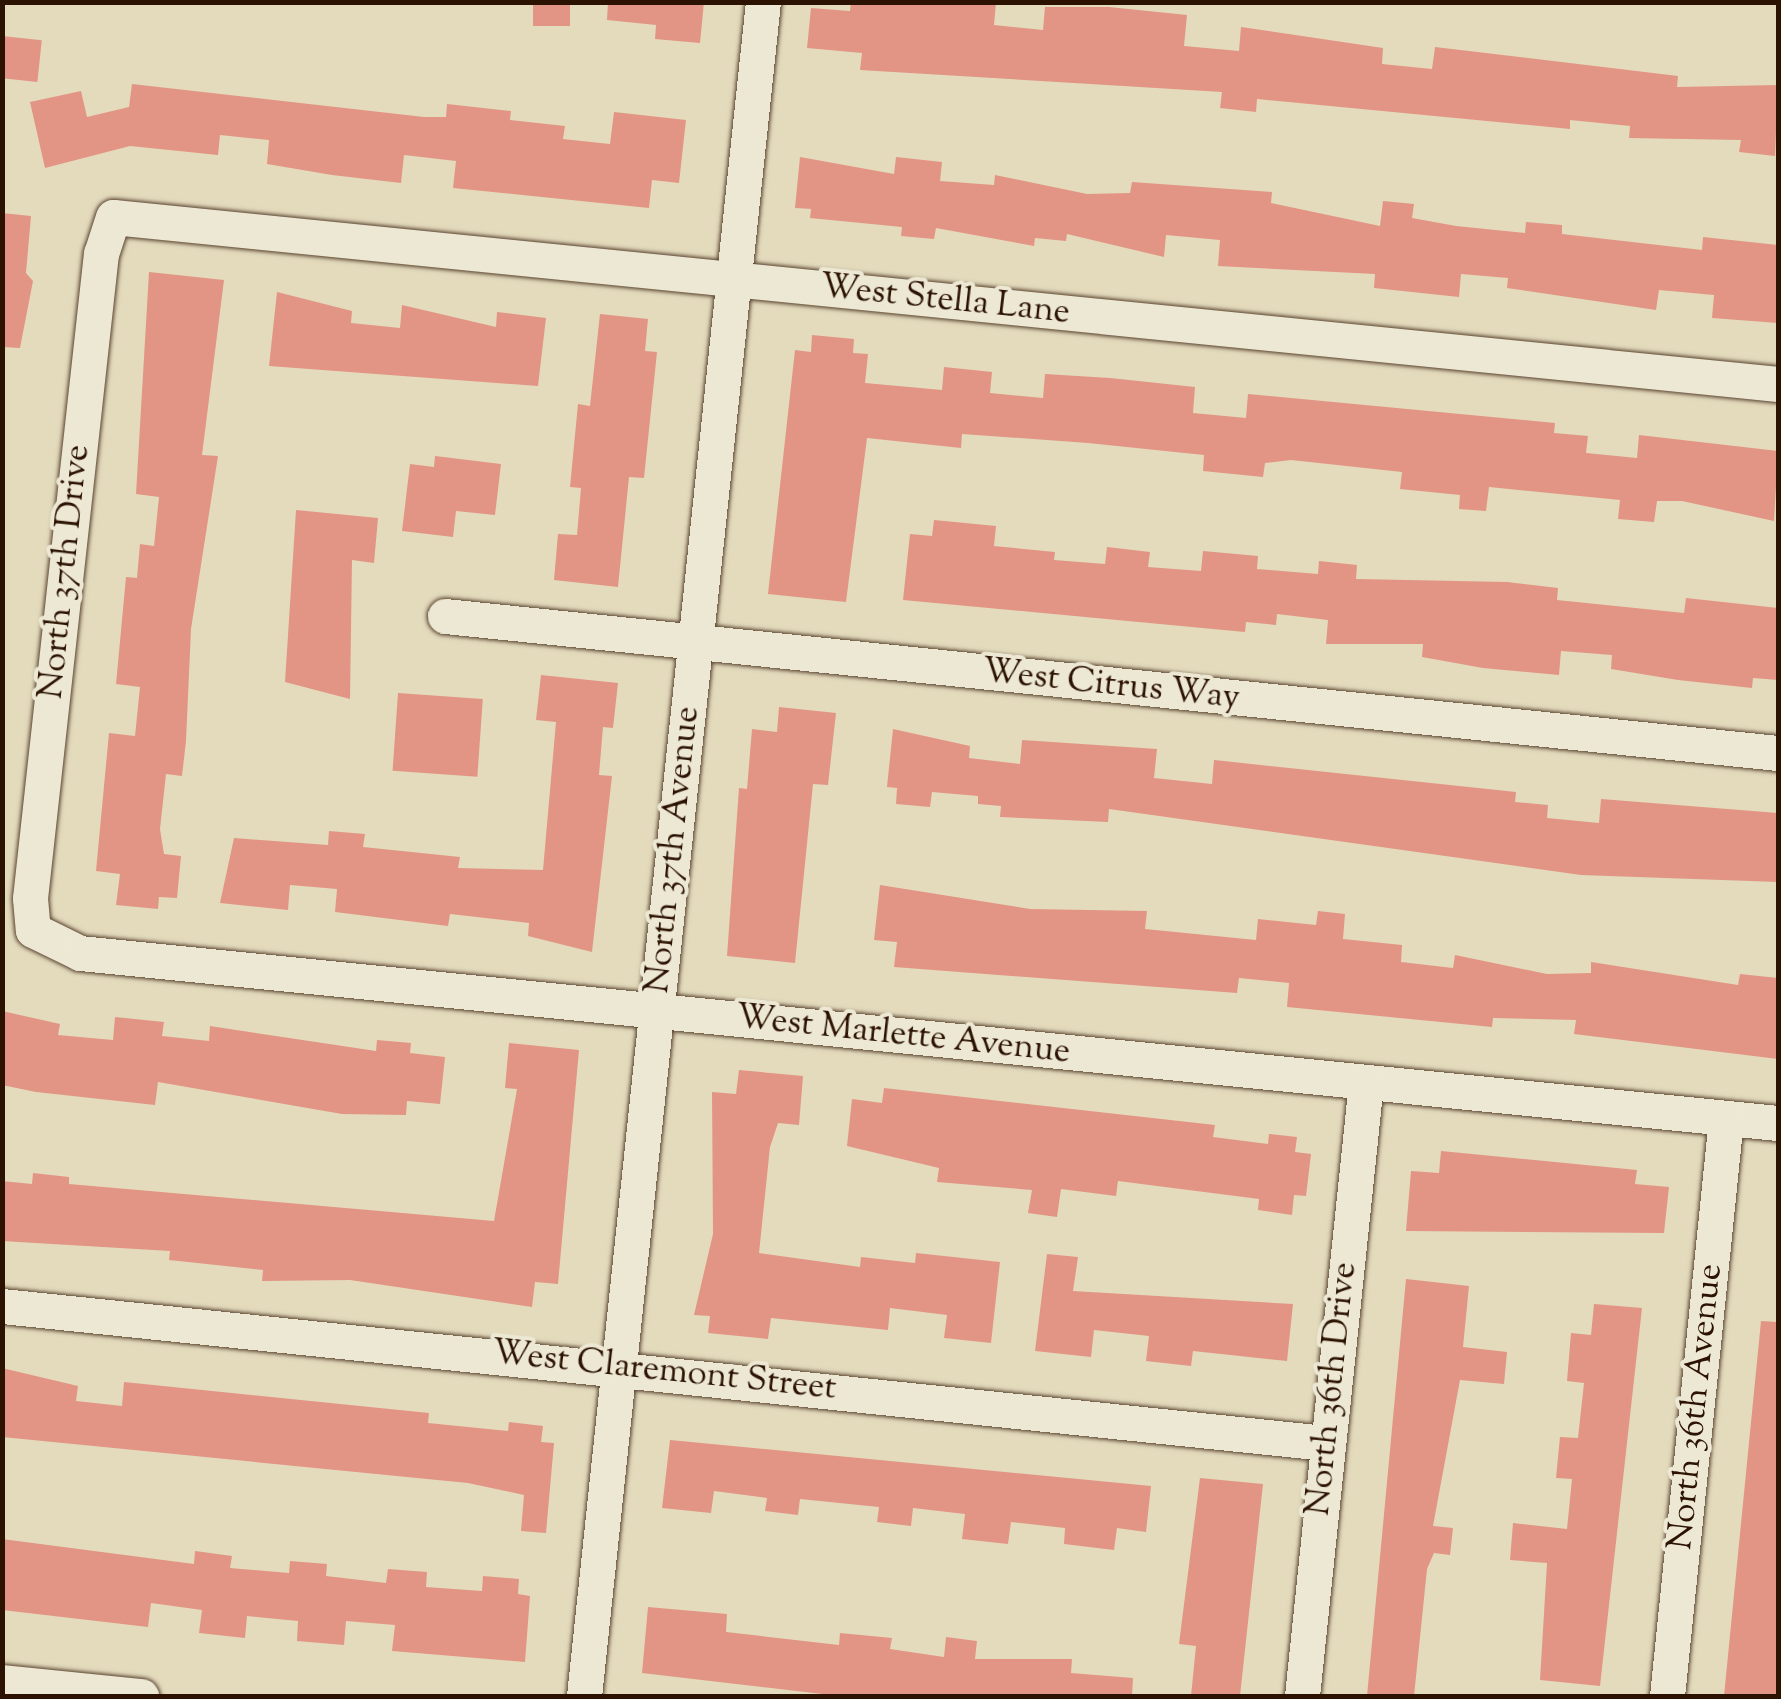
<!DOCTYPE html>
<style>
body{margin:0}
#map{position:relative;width:1781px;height:1699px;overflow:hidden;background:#e4dbbd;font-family:"Sorts Mill Goudy",serif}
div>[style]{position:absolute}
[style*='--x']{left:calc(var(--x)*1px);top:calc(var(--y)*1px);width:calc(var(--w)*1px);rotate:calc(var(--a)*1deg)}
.building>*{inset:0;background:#e29584;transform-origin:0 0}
.roads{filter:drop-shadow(0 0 2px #5a4430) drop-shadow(0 0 2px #5a4430)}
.minor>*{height:35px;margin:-17.5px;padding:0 17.5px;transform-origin:17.5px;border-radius:17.5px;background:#ede8d4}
span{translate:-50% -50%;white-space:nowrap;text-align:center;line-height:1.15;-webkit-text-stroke:8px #ede8d4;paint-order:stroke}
.street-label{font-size:35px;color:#2c1201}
.frame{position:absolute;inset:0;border:5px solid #2c1201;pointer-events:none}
</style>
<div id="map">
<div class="building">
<div style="left:533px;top:2px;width:37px;height:24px"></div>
<div style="clip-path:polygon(608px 2px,704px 2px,700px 43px,655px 39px,656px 25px,607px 20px)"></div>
<div style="clip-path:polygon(851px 2px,996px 2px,994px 25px,1043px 30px,1045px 7px,1109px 7px,1187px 15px,1184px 46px,1239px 51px,1241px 27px,1383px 48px,1382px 64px,1432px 69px,1435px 47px,1678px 76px,1677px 87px,1778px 85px,1775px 156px,1739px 152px,1741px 140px,1629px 138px,1630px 126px,1570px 120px,1570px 129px,1257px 99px,1256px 112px,1220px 108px,1222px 92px,860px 70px,862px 53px,807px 48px,811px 8px,850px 11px)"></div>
<div style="left:2px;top:36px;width:40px;height:42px;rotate:6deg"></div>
<div style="clip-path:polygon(132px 84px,424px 117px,446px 117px,447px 104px,511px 111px,510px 120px,565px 126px,563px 139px,610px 144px,614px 112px,686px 120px,679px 183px,652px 180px,649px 208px,453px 188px,456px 161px,404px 155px,401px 183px,332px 175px,267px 164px,269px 140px,220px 135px,218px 155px,130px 146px,45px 168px,30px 102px,81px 91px,87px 117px,129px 107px)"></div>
<div style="clip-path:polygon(800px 157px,894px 174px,896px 157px,942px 162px,940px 181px,994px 185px,995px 175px,1087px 194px,1130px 193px,1132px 182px,1272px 192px,1271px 203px,1380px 226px,1383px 201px,1414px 204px,1412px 218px,1456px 226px,1525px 233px,1526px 222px,1562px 225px,1562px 234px,1702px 250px,1703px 237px,1778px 245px,1778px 323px,1712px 318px,1714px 295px,1659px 290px,1656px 310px,1507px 288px,1508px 278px,1461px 274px,1459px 297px,1374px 288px,1375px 274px,1218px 266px,1220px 240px,1166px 235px,1164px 257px,1067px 234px,1066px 241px,1035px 238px,1034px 246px,936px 228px,934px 239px,901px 236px,902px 227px,810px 218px,811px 209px,795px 208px)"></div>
<div style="clip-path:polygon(2px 213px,31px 216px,26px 273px,33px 281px,20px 348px,2px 347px)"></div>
<div style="clip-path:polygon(149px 272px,224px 280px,202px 455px,218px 456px,191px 629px,186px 741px,182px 776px,166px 774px,160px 829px,164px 854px,181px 856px,177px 898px,159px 897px,158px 909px,116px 905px,120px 874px,96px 871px,109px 733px,135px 736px,140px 687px,116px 684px,126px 577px,137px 578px,140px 544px,154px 546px,159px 497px,136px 494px)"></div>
<div style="clip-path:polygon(277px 292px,352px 311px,351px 323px,400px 328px,402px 305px,496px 327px,497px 312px,546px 318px,538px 386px,269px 366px)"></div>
<div style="clip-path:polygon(600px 314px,648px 319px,645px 351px,657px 352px,644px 478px,629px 477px,618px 587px,554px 580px,558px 534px,577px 535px,581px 488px,570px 487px,578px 404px,590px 406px)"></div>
<div style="clip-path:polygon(812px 335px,854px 339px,853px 353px,868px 354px,865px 383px,942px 390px,944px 367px,992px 372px,990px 393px,1043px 398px,1045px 374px,1110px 378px,1195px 387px,1193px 413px,1246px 418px,1248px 394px,1555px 423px,1554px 433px,1588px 436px,1586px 453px,1637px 458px,1639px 435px,1778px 451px,1774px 521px,1682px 501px,1657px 501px,1654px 522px,1618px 519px,1620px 500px,1489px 487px,1486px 511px,1459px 509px,1460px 495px,1400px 489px,1402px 472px,1291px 460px,1265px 463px,1263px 477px,1203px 471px,1204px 455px,1088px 443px,962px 434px,961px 448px,867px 438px,846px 602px,768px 594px,795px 350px,811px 352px)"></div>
<div style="clip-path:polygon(435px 456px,501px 464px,495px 515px,456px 511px,453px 537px,402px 531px,410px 464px,434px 467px)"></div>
<div style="clip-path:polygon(296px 510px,378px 518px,374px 563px,352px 560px,350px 699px,285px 682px)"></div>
<div style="clip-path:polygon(934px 520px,996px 526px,994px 546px,1055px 552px,1054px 560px,1105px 564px,1107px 547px,1150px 552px,1148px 567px,1201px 571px,1203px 551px,1258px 556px,1257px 569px,1318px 574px,1319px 561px,1357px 565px,1356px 579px,1507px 582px,1558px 588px,1557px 600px,1684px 613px,1686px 598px,1778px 608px,1778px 680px,1753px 678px,1752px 688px,1678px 680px,1611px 669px,1612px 655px,1561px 651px,1559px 675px,1483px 668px,1422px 657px,1423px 644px,1326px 644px,1328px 620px,1277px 614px,1276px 625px,1246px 622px,1245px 632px,903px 600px,910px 534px,932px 536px)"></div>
<div style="clip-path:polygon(541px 675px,618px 683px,613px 728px,603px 727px,599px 775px,612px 776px,592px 952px,528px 936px,529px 923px,450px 914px,448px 926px,335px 912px,337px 889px,290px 885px,288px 910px,220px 903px,234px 838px,328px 845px,329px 831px,365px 834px,363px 847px,460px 857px,458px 868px,543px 870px,556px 722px,536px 720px)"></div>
<div style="left:398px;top:693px;width:85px;height:78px;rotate:4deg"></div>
<div style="clip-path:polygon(779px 707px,836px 713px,828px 785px,813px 784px,795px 963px,727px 956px,739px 788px,747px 789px,752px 729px,777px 732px)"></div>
<div style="clip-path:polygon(893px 729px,970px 746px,969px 758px,1020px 764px,1022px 740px,1157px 749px,1154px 778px,1212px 784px,1214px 760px,1516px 792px,1515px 802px,1548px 805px,1547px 818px,1599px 823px,1601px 799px,1778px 813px,1778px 882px,1581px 875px,1109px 809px,1108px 822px,1000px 817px,1001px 806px,978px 804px,978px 796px,932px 792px,930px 807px,896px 804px,897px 788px,887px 787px)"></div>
<div style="clip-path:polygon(880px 885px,1030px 909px,1147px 911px,1145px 929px,1256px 940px,1258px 919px,1316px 925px,1318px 911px,1345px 914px,1343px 939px,1402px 945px,1401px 962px,1453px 968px,1455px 955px,1547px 974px,1591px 973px,1591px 962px,1738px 985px,1740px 974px,1778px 978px,1778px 1059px,1574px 1034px,1576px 1020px,1493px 1018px,1492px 1027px,1287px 1007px,1289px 983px,1239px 978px,1237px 993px,894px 967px,897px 942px,874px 940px)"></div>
<div style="clip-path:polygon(2px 1011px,60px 1024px,58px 1035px,113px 1040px,115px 1017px,164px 1022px,162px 1036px,209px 1041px,210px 1026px,376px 1051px,377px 1040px,411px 1043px,410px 1053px,445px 1057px,440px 1104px,407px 1101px,406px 1115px,342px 1114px,158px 1082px,155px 1105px,36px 1092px,2px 1085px)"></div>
<div style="clip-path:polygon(509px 1043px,579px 1050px,558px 1284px,535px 1282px,532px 1307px,350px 1280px,262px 1281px,263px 1270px,169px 1260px,170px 1251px,2px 1241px,2px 1181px,32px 1184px,33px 1173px,69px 1177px,69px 1184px,494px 1221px,517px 1089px,505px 1088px)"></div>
<div style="clip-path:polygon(739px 1070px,803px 1076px,799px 1125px,778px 1123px,770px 1147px,759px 1253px,860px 1267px,861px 1257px,915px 1263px,916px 1253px,1000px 1262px,991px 1343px,944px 1338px,947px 1315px,890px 1308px,888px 1330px,771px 1318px,768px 1339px,708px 1333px,710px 1316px,694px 1315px,713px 1234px,712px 1092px,736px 1094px)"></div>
<div style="clip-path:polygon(884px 1088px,1215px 1125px,1213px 1137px,1268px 1144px,1269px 1134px,1297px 1137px,1295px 1152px,1311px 1154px,1306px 1196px,1294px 1195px,1292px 1215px,1258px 1210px,1259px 1199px,1118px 1181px,1116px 1196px,1061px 1189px,1057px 1217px,1028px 1213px,1032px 1190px,937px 1182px,939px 1168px,847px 1146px,852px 1099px,882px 1103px)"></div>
<div style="clip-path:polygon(1441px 1151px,1637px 1170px,1635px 1184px,1669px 1187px,1664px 1233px,1406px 1231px,1411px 1171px,1439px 1173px)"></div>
<div style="clip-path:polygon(1047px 1254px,1078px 1257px,1073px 1291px,1293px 1304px,1287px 1361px,1193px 1351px,1191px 1366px,1146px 1361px,1149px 1336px,1094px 1330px,1091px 1357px,1035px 1351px)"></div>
<div style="clip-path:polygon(1406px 1279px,1469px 1286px,1463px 1347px,1507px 1352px,1504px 1384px,1460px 1380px,1433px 1526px,1453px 1528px,1450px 1555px,1434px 1553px,1427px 1569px,1414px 1696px,1367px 1696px)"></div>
<div style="clip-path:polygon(1594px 1304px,1642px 1308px,1600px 1686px,1540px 1680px,1547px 1563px,1510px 1560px,1513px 1523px,1567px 1529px,1572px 1479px,1556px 1478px,1560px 1437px,1578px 1438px,1584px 1383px,1567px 1381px,1571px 1333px,1591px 1335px)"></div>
<div style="clip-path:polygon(1761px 1321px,1778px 1322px,1778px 1696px,1724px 1696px)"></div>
<div style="clip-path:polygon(2px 1368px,78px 1386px,76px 1401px,122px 1406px,124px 1382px,429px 1413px,428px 1423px,508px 1431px,509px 1422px,543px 1426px,541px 1442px,554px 1443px,546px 1533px,521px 1531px,524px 1495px,468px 1483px,2px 1437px)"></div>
<div style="clip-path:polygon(670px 1440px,1151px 1486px,1146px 1532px,1117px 1528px,1114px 1550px,1064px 1544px,1065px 1528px,1011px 1522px,1008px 1544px,962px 1539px,965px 1514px,913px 1508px,911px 1526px,877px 1522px,879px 1507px,800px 1499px,798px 1515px,765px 1511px,767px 1498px,714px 1491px,711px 1513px,662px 1508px)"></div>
<div style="clip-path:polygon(1200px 1478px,1263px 1484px,1240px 1696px,1191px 1696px,1196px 1646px,1179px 1644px)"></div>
<div style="clip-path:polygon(2px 1539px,194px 1564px,195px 1551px,232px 1556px,230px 1568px,289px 1573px,290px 1561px,327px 1564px,326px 1576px,386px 1583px,388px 1569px,427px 1572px,426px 1587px,482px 1591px,483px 1576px,519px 1579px,518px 1594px,530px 1596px,525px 1662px,392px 1651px,395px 1625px,346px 1621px,344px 1645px,297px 1641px,298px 1621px,247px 1616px,245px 1638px,199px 1633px,202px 1610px,151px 1603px,148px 1627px,2px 1610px)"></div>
<div style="clip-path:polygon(648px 1607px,727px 1614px,726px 1632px,839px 1645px,840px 1633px,892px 1638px,890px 1649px,944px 1657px,946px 1637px,977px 1641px,975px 1659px,1072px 1659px,1071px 1673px,1133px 1678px,1132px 1696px,840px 1696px,642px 1673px)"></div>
</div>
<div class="roads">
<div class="minor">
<div style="--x:1778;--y:384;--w:1673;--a:-174.27"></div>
<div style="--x:113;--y:217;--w:38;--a:108"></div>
<div style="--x:101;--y:253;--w:649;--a:96.28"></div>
<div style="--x:30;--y:898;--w:32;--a:85"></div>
<div style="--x:33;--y:930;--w:52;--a:26.1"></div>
<div style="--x:80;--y:953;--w:1706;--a:5.72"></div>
<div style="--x:445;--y:616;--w:1340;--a:5.87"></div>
<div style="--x:2;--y:1306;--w:1330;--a:5.91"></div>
<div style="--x:2;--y:1682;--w:140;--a:5.8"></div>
<div style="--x:584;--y:1696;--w:1703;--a:-83.97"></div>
<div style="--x:1302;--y:1696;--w:617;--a:-84.05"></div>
<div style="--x:1667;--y:1696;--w:581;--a:-84.17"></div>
</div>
</div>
<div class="street-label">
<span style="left:945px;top:301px;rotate:6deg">West Stella Lane</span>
<span style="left:66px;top:572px;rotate:-84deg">North 37th Drive</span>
<span style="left:1111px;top:686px;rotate:6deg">West Citrus Way</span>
<span style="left:674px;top:850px;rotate:-84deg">North 37th Avenue</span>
<span style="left:903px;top:1036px;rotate:6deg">West Marlette Avenue</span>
<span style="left:664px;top:1372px;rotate:6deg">West Claremont Street</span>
<span style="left:1333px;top:1389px;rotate:-84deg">North 36th Drive</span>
<span style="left:1697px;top:1407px;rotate:-84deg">North 36th Avenue</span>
</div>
<div class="frame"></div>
</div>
